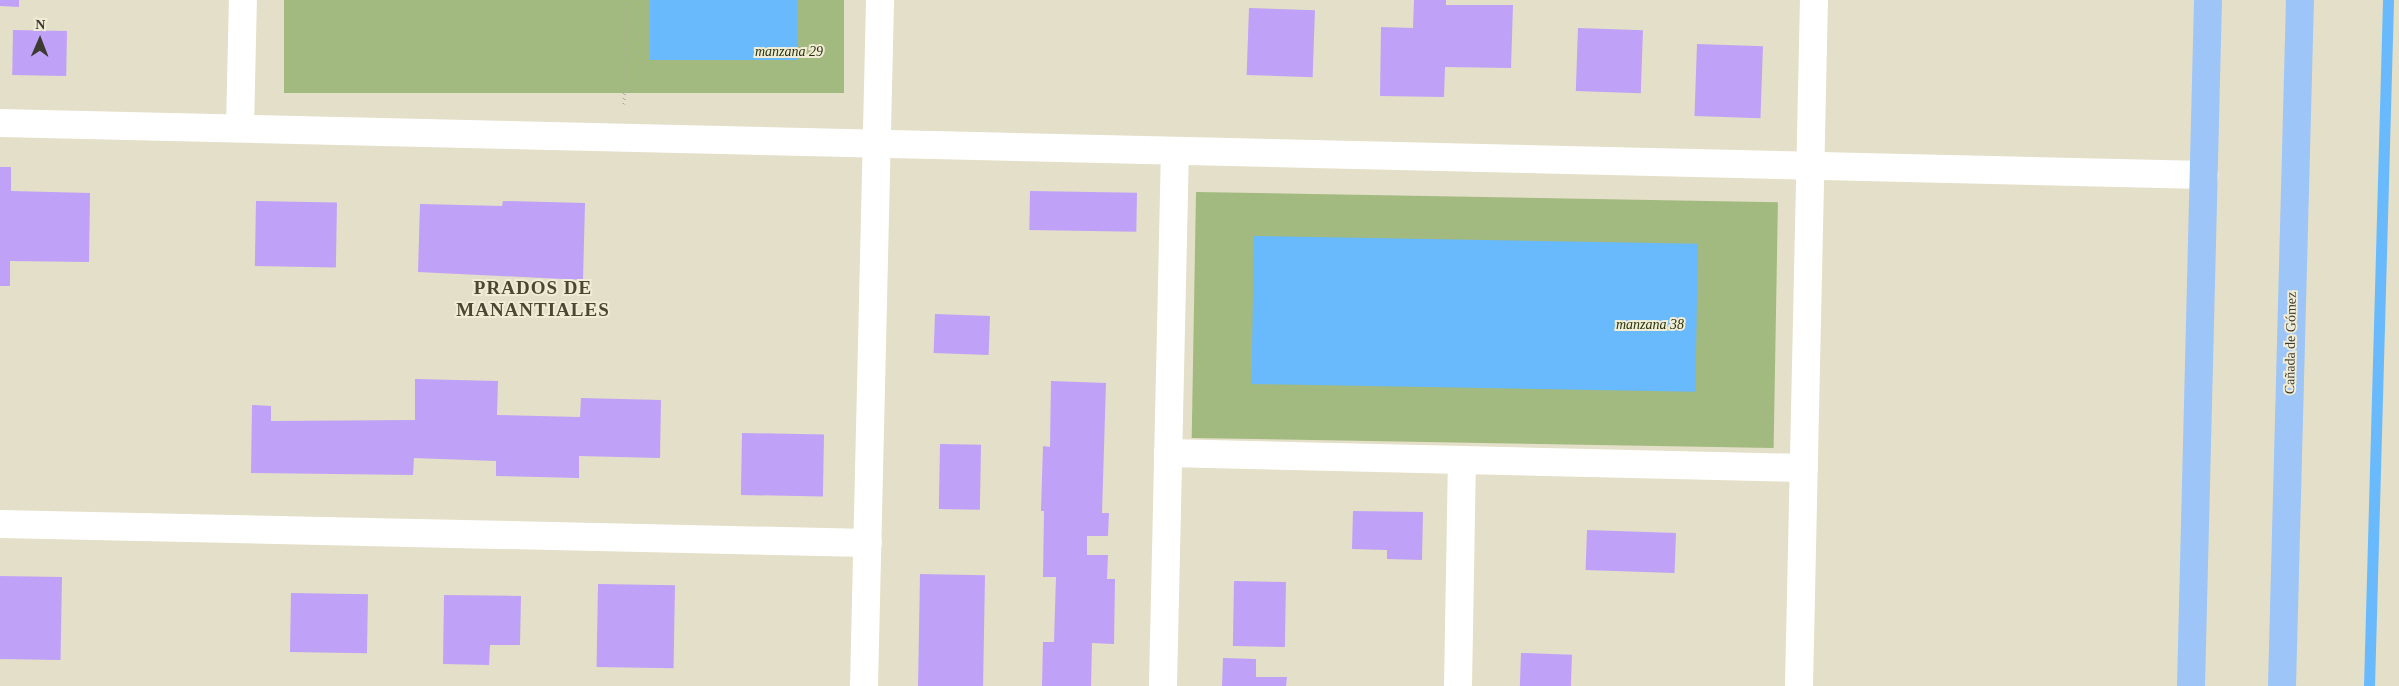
<!DOCTYPE html>
<meta charset="utf-8">
<style>
body{margin:0}
#map{position:relative;width:2399px;height:686px;overflow:hidden;background:#e4dfc8;font-family:Georgia,serif}
div>[style]{position:absolute}
[style*='--x']{left:calc(var(--x)*1px);top:calc(var(--y)*1px);width:calc(var(--w)*1px);rotate:calc(var(--a)*1deg)}
.green>*{inset:0;background:#a2ba7f;transform-origin:0 0}
.water>*{inset:0;background:#69b9fd;transform-origin:0 0}
.stream>*{height:11px;margin:-5.5px;padding:0 5.5px;transform-origin:5.5px;border-radius:5.5px;background:#69b9fd}
.building>*{inset:0;background:#bfa1f8;transform-origin:0 0}
.path>*{height:3px;margin-top:-1.5px;transform-origin:0;background:repeating-linear-gradient(90deg,#b0ac99 0 1px,transparent 0 5px)}
.minor>*{height:28px;margin:-14px;padding:0 14px;transform-origin:14px;border-radius:14px;background:#fff}
.major>*{height:28px;margin:-14px;padding:0 14px;transform-origin:14px;border-radius:14px;background:#9dc5f7}
span{translate:-50% -50%;white-space:nowrap;text-align:center;line-height:1.15;-webkit-text-stroke:4px #f1ecd5;paint-order:stroke}
.park-label{font-size:14px;color:#27340e;font-style:italic}
.street-label{font-size:14px;color:#3c3a31}
.district-label{font-size:19px;color:#4b4733;font-weight:700;letter-spacing:1px}
.north{position:absolute;left:15px;top:15px;width:50px;height:50px;-webkit-text-stroke:4px #f1ecd5;paint-order:stroke;rotate:1deg;font-size:14px;font-weight:700;line-height:20px;text-align:center;color:#3c3a31}
.north::after{content:'';display:block;margin:auto;width:18px;height:22px;background:#3c3a31;clip-path:polygon(50% 0,100% 100%,50% 72%,0 100%)}
</style>
<div id="map">
<div class="green">
<div style="left:284px;top:0;width:560px;height:93px"></div>
<div style="left:1196px;top:192px;width:582px;height:246px;rotate:1deg"></div>
</div>
<div class="water">
<div style="left:650px;top:0;width:148px;height:60px"></div>
<div style="left:1254px;top:236px;width:444px;height:148px;rotate:1deg"></div>
</div>
<div class="stream">
<div style="--x:2369;--y:686;--w:686;--a:-88.41"></div>
</div>
<div class="building">
<div style="clip-path:polygon(0 0,19px 0,19px 7px,0 6px)"></div>
<div style="clip-path:polygon(1414px 0,1446px 0,1446px 5px,1513px 5px,1511px 68px,1445px 67px,1444px 97px,1380px 96px,1381px 27px,1413px 28px)"></div>
<div style="left:1249px;top:8px;width:66px;height:67px;rotate:2deg"></div>
<div style="left:1578px;top:28px;width:65px;height:63px;rotate:2deg"></div>
<div style="left:13px;top:30px;width:54px;height:45px;rotate:1deg"></div>
<div style="left:1697px;top:44px;width:66px;height:72px;rotate:2deg"></div>
<div style="clip-path:polygon(0 167px,11px 167px,11px 191px,90px 193px,89px 262px,10px 261px,10px 286px,0 286px)"></div>
<div style="left:1030px;top:191px;width:107px;height:39px;rotate:1deg"></div>
<div style="left:256px;top:201px;width:81px;height:65px;rotate:1deg"></div>
<div style="clip-path:polygon(503px 201px,585px 203px,583px 280px,418px 272px,420px 204px,502px 206px)"></div>
<div style="left:935px;top:314px;width:55px;height:39px;rotate:2deg"></div>
<div style="clip-path:polygon(415px 379px,498px 381px,497px 415px,580px 417px,581px 398px,661px 400px,660px 458px,579px 456px,579px 478px,496px 476px,496px 461px,414px 458px,413px 475px,251px 473px,252px 405px,271px 406px,271px 421px,415px 420px)"></div>
<div style="clip-path:polygon(1051px 381px,1106px 383px,1102px 513px,1109px 513px,1108px 536px,1087px 536px,1087px 555px,1108px 555px,1107px 579px,1115px 579px,1114px 644px,1092px 643px,1091px 686px,1042px 686px,1043px 642px,1054px 642px,1056px 577px,1043px 577px,1044px 511px,1041px 511px,1043px 446px,1050px 447px)"></div>
<div style="left:742px;top:433px;width:82px;height:62px;rotate:1deg"></div>
<div style="left:940px;top:444px;width:41px;height:65px;rotate:1deg"></div>
<div style="clip-path:polygon(1353px 511px,1423px 512px,1422px 560px,1387px 559px,1387px 550px,1352px 549px)"></div>
<div style="left:1587px;top:530px;width:89px;height:40px;rotate:2deg"></div>
<div style="left:920px;top:574px;width:65px;height:112px;rotate:1deg"></div>
<div style="left:0;top:576px;width:62px;height:83px;rotate:1deg"></div>
<div style="left:1234px;top:581px;width:52px;height:65px;rotate:1deg"></div>
<div style="left:598px;top:584px;width:77px;height:83px;rotate:1deg"></div>
<div style="left:291px;top:593px;width:77px;height:59px;rotate:1deg"></div>
<div style="clip-path:polygon(444px 595px,521px 596px,520px 645px,490px 645px,489px 665px,443px 664px)"></div>
<div style="left:1521px;top:653px;width:51px;height:33px;rotate:2deg"></div>
<div style="clip-path:polygon(1223px 658px,1256px 659px,1256px 677px,1287px 677px,1286px 686px,1222px 686px)"></div>
</div>
<div class="path">
<div style="--x:624;--y:104;--w:104;--a:-88.9"></div>
</div>
<div class="minor">
<div style="--x:0;--y:123;--w:2205;--a:1.35"></div>
<div style="--x:240;--y:128;--w:128;--a:-88.7"></div>
<div style="--x:1168;--y:453;--w:636;--a:1.35"></div>
<div style="--x:0;--y:524;--w:868;--a:1.25"></div>
<div style="--x:864;--y:686;--w:686;--a:-88.66"></div>
<div style="--x:1163;--y:686;--w:535;--a:-88.72"></div>
<div style="--x:1458;--y:686;--w:226;--a:-89"></div>
<div style="--x:1799;--y:686;--w:686;--a:-88.75"></div>
</div>
<div class="major">
<div style="--x:2191;--y:686;--w:686;--a:-88.58"></div>
<div style="--x:2282;--y:686;--w:686;--a:-88.5"></div>
</div>
<div class="park-label">
<span style="left:789px;top:52px">manzana 29</span>
<span style="left:1650px;top:325px">manzana 38</span>
</div>
<div class="street-label">
<span style="left:2291px;top:343px;rotate:-89deg">Cañada de Gómez</span>
</div>
<div class="district-label">
<span style="left:533px;top:299px">PRADOS DE<br>MANANTIALES</span>
</div>
<div class="north">N</div>
</div>
